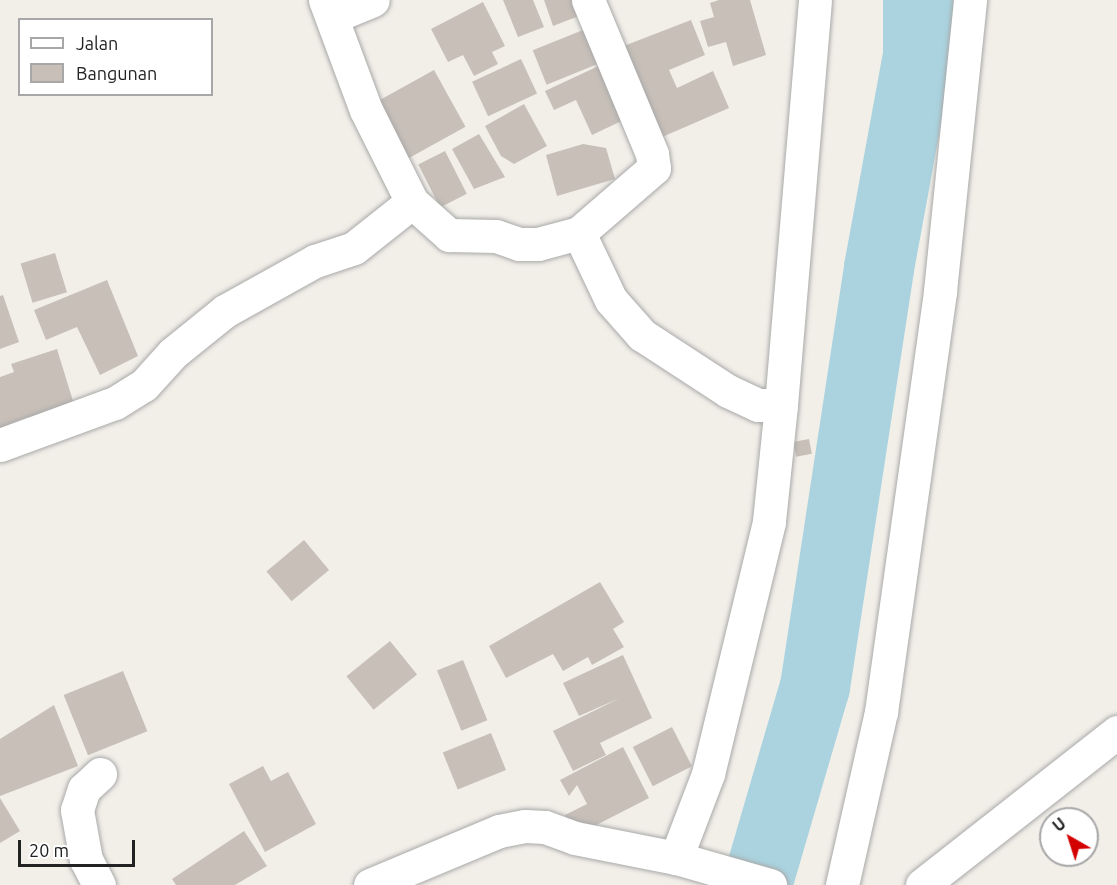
<!DOCTYPE html>
<style>
body{margin:0}
#map{position:relative;width:1117px;height:885px;overflow:hidden;background:#f2efe9;font-family:Ubuntu,sans-serif}
div>[style]{position:absolute}
[style*='--x']{left:calc(var(--x)*1px);top:calc(var(--y)*1px);width:calc(var(--w)*1px);rotate:calc(var(--a)*1deg)}
.river>*{height:70px;margin:-35px;padding:0 35px;transform-origin:35px;border-radius:35px;background:#aad3df}
.building>*{inset:0;background:#c7bfb8;transform-origin:0 0}
.roads{filter:drop-shadow(0 0 2px #a9a9a9) drop-shadow(0 0 2px #a9a9a9)}
.minor>*{height:33px;margin:-16.5px;padding:0 16.5px;transform-origin:16.5px;border-radius:16.5px;background:#fff}
.tertiary>*{height:33px;margin:-16.5px;padding:0 16.5px;transform-origin:16.5px;border-radius:16.5px;background:#fff}
span{translate:-50% -50%;white-space:nowrap;text-align:center;line-height:1.15;-webkit-text-stroke:5px #fff;paint-order:stroke}
.legend{position:absolute;left:18px;top:18px;width:195px;height:78px;box-sizing:border-box;background:#fff;border:2px solid #a7a7a7;margin:0;padding:8px 10px;list-style:none;font-size:18px;color:#222}
.legend li{display:flex;align-items:center;gap:12px;height:30px}
.legend b{width:30px;border:2px solid #a7a7a7}
.north{position:absolute;left:1039px;top:807px;width:60px;height:60px;box-sizing:border-box;background:#fff;border:2px solid #a7a7a7;border-radius:50%;rotate:321deg;font-size:16px;font-weight:700;line-height:24px;text-align:center;color:#222}
.north::after{content:'';display:block;margin:auto;width:21px;height:27px;background:#d40000;clip-path:polygon(50% 0,100% 100%,50% 72%,0 100%)}
.scale{position:absolute;left:18px;top:840px;width:117px;height:27px;box-sizing:border-box;border:3px solid #222;border-top:0;padding-left:8px;font-size:18px;line-height:21px;white-space:nowrap;color:#222;-webkit-text-stroke:4px #fff;paint-order:stroke}
</style>
<div id="map">
<div class="river">
<div style="--x:757;--y:885;--w:206;--a:-73.7"></div>
<div style="--x:815;--y:687;--w:424;--a:-81.3"></div>
<div style="--x:879;--y:268;--w:216;--a:-79.6"></div>
<div style="--x:918;--y:56;--w:56;--a:-90"></div>
</div>
<div class="building">
<div style="clip-path:polygon(503px 0,533px 0,544px 27px,518px 37px)"></div>
<div style="clip-path:polygon(544px 0,579px 0,584px 14px,553px 26px)"></div>
<div style="clip-path:polygon(719px 0,750px 0,766px 55px,733px 66px,726px 42px,708px 47px,700px 21px,714px 17px,710px 3px)"></div>
<div style="clip-path:polygon(483px 2px,505px 46px,492px 52px,498px 64px,474px 76px,463px 55px,448px 62px,431px 29px)"></div>
<div style="clip-path:polygon(691px 20px,705px 55px,669px 70px,677px 88px,713px 71px,729px 108px,653px 141px,616px 49px)"></div>
<div style="left:593px;top:26px;width:37px;height:65px;rotate:68deg"></div>
<div style="left:521px;top:59px;width:38px;height:54px;rotate:65deg"></div>
<div style="clip-path:polygon(607px 62px,632px 116px,592px 135px,576px 100px,554px 110px,545px 91px)"></div>
<div style="left:434px;top:70px;width:65px;height:65px;rotate:61deg"></div>
<div style="clip-path:polygon(524px 104px,547px 146px,514px 164px,501px 156px,485px 126px)"></div>
<div style="clip-path:polygon(479px 134px,505px 177px,474px 189px,452px 149px)"></div>
<div style="clip-path:polygon(583px 144px,606px 148px,615px 179px,557px 196px,546px 155px)"></div>
<div style="left:445px;top:151px;width:48px;height:30px;rotate:63deg"></div>
<div style="left:55px;top:253px;width:41px;height:36px;rotate:73deg"></div>
<div style="clip-path:polygon(107px 280px,138px 356px,100px 375px,77px 327px,46px 340px,34px 310px)"></div>
<div style="clip-path:polygon(3px 295px,19px 342px,0 349px,0 296px)"></div>
<div style="clip-path:polygon(57px 349px,77px 414px,31px 428px,28px 417px,0 428px,0 377px,14px 372px,11px 364px)"></div>
<div style="left:809px;top:439px;width:15px;height:16px;rotate:79deg"></div>
<div style="left:304px;top:540px;width:39px;height:49px;rotate:50deg"></div>
<div style="clip-path:polygon(600px 582px,624px 622px,613px 629px,624px 647px,592px 665px,588px 657px,563px 671px,553px 654px,506px 678px,489px 646px)"></div>
<div style="left:390px;top:641px;width:43px;height:56px;rotate:51deg"></div>
<div style="clip-path:polygon(623px 655px,652px 718px,600px 743px,606px 755px,573px 771px,553px 731px,620px 698px,579px 716px,563px 683px)"></div>
<div style="left:463px;top:660px;width:65px;height:28px;rotate:68deg"></div>
<div style="left:123px;top:671px;width:65px;height:64px;rotate:68deg"></div>
<div style="clip-path:polygon(54px 705px,78px 766px,0 796px,0 739px)"></div>
<div style="left:672px;top:727px;width:44px;height:44px;rotate:63deg"></div>
<div style="left:491px;top:733px;width:40px;height:52px;rotate:68deg"></div>
<div style="clip-path:polygon(623px 747px,649px 798px,575px 836px,565px 815px,587px 804px,577px 785px,569px 796px,560px 780px)"></div>
<div style="clip-path:polygon(263px 766px,271px 781px,288px 772px,316px 824px,265px 852px,229px 784px)"></div>
<div style="clip-path:polygon(0 798px,20px 831px,0 843px)"></div>
<div style="clip-path:polygon(244px 831px,267px 866px,235px 885px,176px 885px,172px 879px)"></div>
</div>
<div class="roads">
<div class="minor">
<div style="--x:325;--y:0;--w:117;--a:69.6"></div>
<div style="--x:366;--y:110;--w:103;--a:63.4"></div>
<div style="--x:412;--y:202;--w:50;--a:41.7"></div>
<div style="--x:449;--y:235;--w:47;--a:1.2"></div>
<div style="--x:496;--y:236;--w:24;--a:19"></div>
<div style="--x:519;--y:244;--w:19;--a:0"></div>
<div style="--x:538;--y:244;--w:42;--a:-15"></div>
<div style="--x:588;--y:0;--w:167;--a:67.4"></div>
<div style="--x:652;--y:154;--w:14;--a:82"></div>
<div style="--x:654;--y:168;--w:99;--a:139.1"></div>
<div style="--x:579;--y:233;--w:74;--a:64.5"></div>
<div style="--x:611;--y:300;--w:47;--a:48.5"></div>
<div style="--x:642;--y:335;--w:103;--a:33.1"></div>
<div style="--x:728;--y:391;--w:33;--a:25"></div>
<div style="--x:758;--y:405;--w:23;--a:0"></div>
<div style="--x:781;--y:405;--w:118;--a:95.9"></div>
<div style="--x:769;--y:522;--w:259;--a:103.6"></div>
<div style="--x:708;--y:774;--w:90;--a:110.9"></div>
<div style="--x:332;--y:17;--w:44;--a:-22.5"></div>
<div style="--x:781;--y:405;--w:406;--a:-85.2"></div>
<div style="--x:0;--y:445;--w:122;--a:-20.1"></div>
<div style="--x:115;--y:403;--w:34;--a:-32"></div>
<div style="--x:144;--y:385;--w:43;--a:-47.8"></div>
<div style="--x:173;--y:353;--w:67;--a:-38.9"></div>
<div style="--x:225;--y:311;--w:103;--a:-29.1"></div>
<div style="--x:315;--y:261;--w:41;--a:-18.4"></div>
<div style="--x:354;--y:248;--w:74;--a:-38.4"></div>
<div style="--x:99;--y:885;--w:28;--a:-117"></div>
<div style="--x:86;--y:860;--w:51;--a:-100.2"></div>
<div style="--x:77;--y:810;--w:22;--a:-72"></div>
<div style="--x:84;--y:789;--w:22;--a:-43"></div>
<div style="--x:842;--y:885;--w:177;--a:-77.3"></div>
<div style="--x:881;--y:712;--w:425;--a:-82"></div>
<div style="--x:940;--y:291;--w:293;--a:-84.1"></div>
</div>
<div class="tertiary">
<div style="--x:370;--y:885;--w:140;--a:-22.7"></div>
<div style="--x:499;--y:831;--w:26;--a:-11"></div>
<div style="--x:525;--y:826;--w:20;--a:3"></div>
<div style="--x:545;--y:827;--w:32;--a:20"></div>
<div style="--x:575;--y:838;--w:103;--a:11.2"></div>
<div style="--x:676;--y:858;--w:98;--a:16"></div>
<div style="--x:922;--y:885;--w:248;--a:-38.1"></div>
</div>
</div>
<ul class="legend">
<li><b style="height:8px;background:#fff"></b>Jalan</li>
<li><b style="height:16px;background:#c7bfb8"></b>Bangunan</li>
</ul>
<div class="north">U</div>
<div class="scale">20 m</div>
</div>
